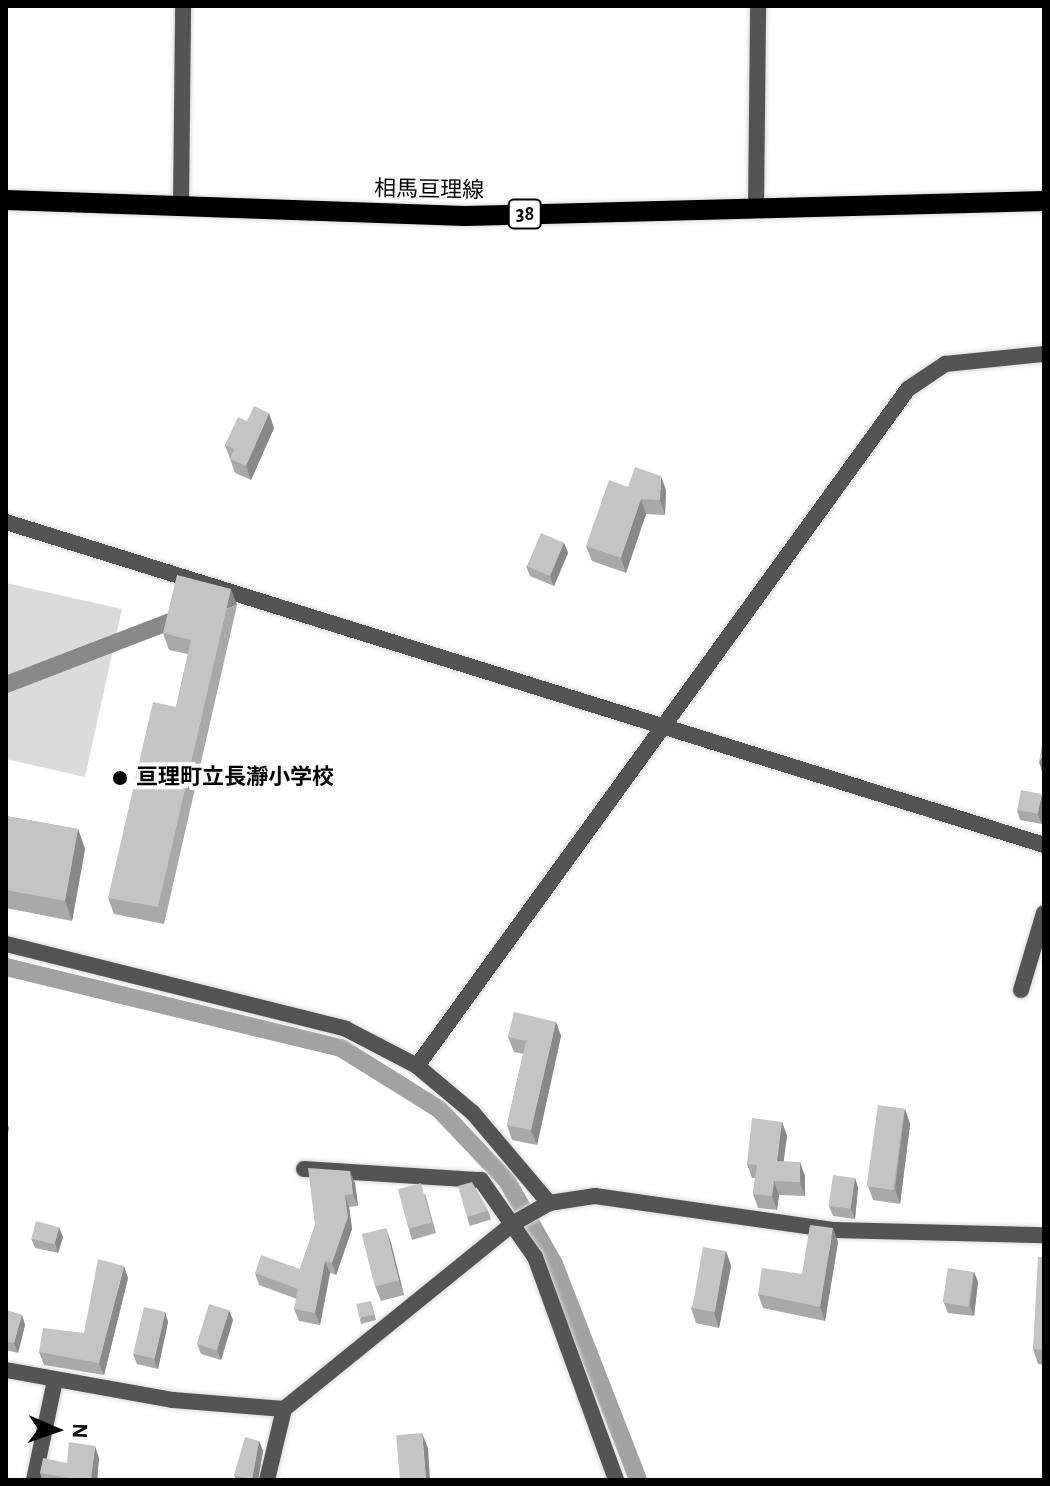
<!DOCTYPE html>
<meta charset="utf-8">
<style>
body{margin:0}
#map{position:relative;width:1050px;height:1486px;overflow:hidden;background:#fff;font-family:"Alegreya Sans","Noto Sans JP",sans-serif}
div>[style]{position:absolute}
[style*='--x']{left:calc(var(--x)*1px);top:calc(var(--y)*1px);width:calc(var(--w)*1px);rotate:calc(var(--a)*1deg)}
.green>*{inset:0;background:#dbdbdb}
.canal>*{height:18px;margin:-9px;padding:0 9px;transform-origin:9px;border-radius:9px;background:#a2a2a2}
.roads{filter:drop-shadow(0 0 2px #dbdbdb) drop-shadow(0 0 2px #dbdbdb)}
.minor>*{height:16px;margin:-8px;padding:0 8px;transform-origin:8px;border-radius:8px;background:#545454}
.primary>*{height:20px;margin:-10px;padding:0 10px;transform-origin:10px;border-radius:10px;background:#000}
.wall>*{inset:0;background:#a9a9a9;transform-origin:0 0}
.shaded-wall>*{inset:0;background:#898989;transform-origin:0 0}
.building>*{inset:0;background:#c4c4c4;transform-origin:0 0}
.dots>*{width:22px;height:22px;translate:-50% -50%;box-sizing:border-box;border:4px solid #fff;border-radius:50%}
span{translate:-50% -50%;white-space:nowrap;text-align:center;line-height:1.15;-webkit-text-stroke:8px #fff;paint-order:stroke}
.shield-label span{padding:2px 6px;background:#fff;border:2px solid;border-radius:6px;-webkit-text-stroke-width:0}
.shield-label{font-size:20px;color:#000;font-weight:700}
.street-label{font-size:22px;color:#000}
.poi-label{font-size:22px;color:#000;font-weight:700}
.left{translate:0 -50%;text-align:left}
.frame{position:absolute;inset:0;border:8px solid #000;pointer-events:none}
.north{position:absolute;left:16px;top:1390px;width:80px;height:80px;-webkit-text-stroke:6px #fff;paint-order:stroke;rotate:92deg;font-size:22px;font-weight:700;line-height:32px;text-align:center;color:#000}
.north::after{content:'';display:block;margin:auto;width:28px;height:36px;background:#000;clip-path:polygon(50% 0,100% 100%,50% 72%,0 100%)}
</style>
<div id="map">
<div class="green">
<div style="clip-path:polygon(6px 583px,122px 609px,85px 777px,6px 759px)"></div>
</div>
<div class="canal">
<div style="--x:6;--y:967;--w:345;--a:13.6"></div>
<div style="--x:341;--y:1048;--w:115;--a:31.9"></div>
<div style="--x:439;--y:1109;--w:99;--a:46.6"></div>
<div style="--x:507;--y:1181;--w:95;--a:60.5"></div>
<div style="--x:554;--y:1264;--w:232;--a:68.7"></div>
</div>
<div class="roads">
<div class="minor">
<div style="--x:181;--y:206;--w:200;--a:-89.4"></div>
<div style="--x:756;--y:208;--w:202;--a:-89.4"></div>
<div style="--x:6;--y:522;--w:1087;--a:17.28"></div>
<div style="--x:6;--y:944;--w:350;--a:14"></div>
<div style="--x:346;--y:1029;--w:80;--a:27.5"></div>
<div style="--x:417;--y:1066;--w:73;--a:40"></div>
<div style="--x:473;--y:1113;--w:118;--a:49.8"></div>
<div style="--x:1021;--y:990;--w:80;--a:-73.4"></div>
<div style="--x:417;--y:1066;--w:836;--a:-54.05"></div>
<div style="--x:908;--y:389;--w:45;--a:-34"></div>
<div style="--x:945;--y:364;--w:100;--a:-5.8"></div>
<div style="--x:304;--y:1169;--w:177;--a:3.6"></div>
<div style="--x:481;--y:1180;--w:94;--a:55"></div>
<div style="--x:535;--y:1257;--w:237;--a:70"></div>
<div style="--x:6;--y:1370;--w:170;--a:10.2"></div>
<div style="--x:173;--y:1400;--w:111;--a:4.6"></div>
<div style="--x:284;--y:1409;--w:296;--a:-39"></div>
<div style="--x:514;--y:1223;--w:40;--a:-29.7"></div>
<div style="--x:549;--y:1203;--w:47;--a:-8.7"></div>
<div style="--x:595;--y:1196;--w:240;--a:8.1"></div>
<div style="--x:833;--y:1230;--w:211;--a:1.4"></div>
<div style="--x:34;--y:1480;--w:102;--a:-78.1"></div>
<div style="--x:267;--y:1480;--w:73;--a:-76.5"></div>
</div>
<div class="primary">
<div style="--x:6;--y:200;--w:459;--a:2"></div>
<div style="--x:465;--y:216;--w:579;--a:-1.48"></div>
</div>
</div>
<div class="wall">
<div style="clip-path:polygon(274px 428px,251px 480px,235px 473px,225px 445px)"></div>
<div style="clip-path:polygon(628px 487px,666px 490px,665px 515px,646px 514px,626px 573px,592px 561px,586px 546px)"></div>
<div style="clip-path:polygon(564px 543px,568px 553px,554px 586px,530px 576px,526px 566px)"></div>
<div style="clip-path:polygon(237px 605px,164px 924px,114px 914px,108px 898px,176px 707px,188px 654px,169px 650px,163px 633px)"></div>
<div style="clip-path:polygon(1044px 799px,1042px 824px,1020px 820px,1017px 810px)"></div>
<div style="clip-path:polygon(6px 816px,78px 829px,85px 849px,72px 921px,6px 908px)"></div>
<div style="clip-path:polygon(556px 1022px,561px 1036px,537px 1145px,512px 1140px,507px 1125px,523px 1054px,514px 1052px,508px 1037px)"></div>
<div style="clip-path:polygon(905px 1109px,910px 1124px,900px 1204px,873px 1200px,868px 1186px)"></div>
<div style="clip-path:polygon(782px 1122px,787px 1136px,783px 1161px,805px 1176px,805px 1196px,779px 1195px,777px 1210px,758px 1208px,753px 1194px,755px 1178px,752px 1178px,747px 1164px)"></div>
<div style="clip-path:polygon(855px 1178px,858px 1188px,855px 1219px,833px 1216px,829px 1206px)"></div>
<div style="clip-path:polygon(355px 1183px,358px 1206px,349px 1207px,352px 1229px,336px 1275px,330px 1273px,320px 1325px,299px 1321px,294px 1309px,297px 1299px,259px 1285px,255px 1273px,300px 1269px,315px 1225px)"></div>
<div style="clip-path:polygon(425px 1193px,436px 1233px,412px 1240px,409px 1230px)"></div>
<div style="left:488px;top:1210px;width:10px;height:22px;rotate:73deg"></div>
<div style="clip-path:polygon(386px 1228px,391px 1243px,404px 1295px,381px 1301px,375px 1286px)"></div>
<div style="clip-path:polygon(63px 1237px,58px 1253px,35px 1248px,31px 1238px)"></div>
<div style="clip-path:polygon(838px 1242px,825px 1321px,763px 1308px,758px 1294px,802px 1274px)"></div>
<div style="clip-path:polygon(726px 1251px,731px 1266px,719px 1328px,696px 1323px,691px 1308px)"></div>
<div style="clip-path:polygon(1044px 1257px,1044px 1365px,1038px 1364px,1033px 1349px)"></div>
<div style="clip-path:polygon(974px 1272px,978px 1282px,974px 1316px,948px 1313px,944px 1303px)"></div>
<div style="clip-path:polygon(128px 1278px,104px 1375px,44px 1365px,39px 1352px,84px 1333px)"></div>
<div style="clip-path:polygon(371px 1301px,376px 1320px,361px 1324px,360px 1319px)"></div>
<div style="clip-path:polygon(6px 1310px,22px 1315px,25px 1325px,18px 1353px,6px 1350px)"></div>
<div style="clip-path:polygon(165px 1312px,168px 1322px,158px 1369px,137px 1364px,133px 1354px)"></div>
<div style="clip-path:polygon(233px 1320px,221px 1360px,201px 1354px,197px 1344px)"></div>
<div style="clip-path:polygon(259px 1441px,263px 1451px,258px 1480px,236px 1480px,234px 1475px)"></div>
<div style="clip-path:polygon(99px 1458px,97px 1480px,42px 1480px,40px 1473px,67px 1463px)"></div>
</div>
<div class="shaded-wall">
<div style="clip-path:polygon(269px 413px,274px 428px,251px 480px,246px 466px)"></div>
<div style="clip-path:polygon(661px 476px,666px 490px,665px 515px,660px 500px)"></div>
<div style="clip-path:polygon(641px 499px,646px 514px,626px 573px,621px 558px)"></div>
<div style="clip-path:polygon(564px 543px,568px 553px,554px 586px,550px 576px)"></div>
<div style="left:231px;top:589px;width:17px;height:326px;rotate:69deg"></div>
<div style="clip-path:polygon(1044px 754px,1044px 777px,1039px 762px)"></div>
<div style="clip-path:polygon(1042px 794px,1044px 799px,1044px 813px,1042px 824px,1038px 814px)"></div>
<div style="clip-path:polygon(78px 829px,85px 849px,72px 921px,65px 901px)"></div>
<div style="clip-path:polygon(556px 1022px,561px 1036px,537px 1145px,531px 1130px)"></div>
<div style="clip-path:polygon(905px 1109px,910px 1124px,900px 1204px,895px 1189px)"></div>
<div style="clip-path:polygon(782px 1122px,787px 1136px,782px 1175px,777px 1161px)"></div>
<div style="clip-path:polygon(7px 1123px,9px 1128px,6px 1145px,6px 1130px)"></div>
<div style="clip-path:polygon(800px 1162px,805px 1176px,805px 1196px,800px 1182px)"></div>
<div style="clip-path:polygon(350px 1171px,355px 1183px,358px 1206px,353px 1194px)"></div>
<div style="clip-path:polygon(855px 1178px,858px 1188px,855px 1219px,851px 1209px)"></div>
<div style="clip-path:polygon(774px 1181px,779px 1195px,777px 1210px,772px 1196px)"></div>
<div style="clip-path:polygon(345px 1195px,349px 1207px,352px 1229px,336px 1275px,332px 1263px)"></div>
<div style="clip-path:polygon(59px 1227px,63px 1237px,58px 1253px,55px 1243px)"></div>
<div style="clip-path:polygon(386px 1228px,391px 1243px,404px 1295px,399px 1280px)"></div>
<div style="clip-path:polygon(833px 1228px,838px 1242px,825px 1321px,820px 1307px)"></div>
<div style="clip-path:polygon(726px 1251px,731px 1266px,719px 1328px,714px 1313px)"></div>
<div style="clip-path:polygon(325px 1261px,330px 1273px,320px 1325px,315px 1313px)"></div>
<div style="clip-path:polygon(124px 1266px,128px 1278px,104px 1375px,99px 1363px)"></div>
<div style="clip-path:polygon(974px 1272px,978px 1282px,974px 1316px,970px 1306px)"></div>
<div style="clip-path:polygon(229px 1310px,233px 1320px,221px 1360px,217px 1350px)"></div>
<div style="clip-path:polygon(165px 1312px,168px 1322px,158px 1369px,154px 1359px)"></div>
<div style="clip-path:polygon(22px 1315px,25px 1325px,18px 1353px,14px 1343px)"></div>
<div style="clip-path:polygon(422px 1433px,428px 1448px,430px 1480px,426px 1480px)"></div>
<div style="clip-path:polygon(259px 1441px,263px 1451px,258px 1480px,252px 1480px)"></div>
<div style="clip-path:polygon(95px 1446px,99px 1458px,97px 1480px,91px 1480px)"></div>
</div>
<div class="building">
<div style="clip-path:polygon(254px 406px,269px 413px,246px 466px,230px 459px,234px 449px,225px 445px,238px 417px,247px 421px)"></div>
<div style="clip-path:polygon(635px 467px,661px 476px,660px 500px,641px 499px,621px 558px,586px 546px,609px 480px,628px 487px)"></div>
<div style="left:541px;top:533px;width:25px;height:36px;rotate:23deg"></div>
<div style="clip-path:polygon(177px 575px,231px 589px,158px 907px,108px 898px,153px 702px,176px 707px,191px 640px,163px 633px)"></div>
<div style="clip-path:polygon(1044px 731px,1044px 754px,1039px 762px)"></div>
<div style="left:1021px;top:790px;width:21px;height:20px;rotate:11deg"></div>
<div style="clip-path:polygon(6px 816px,78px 829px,65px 901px,6px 890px)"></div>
<div style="clip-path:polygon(514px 1012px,556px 1022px,531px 1130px,507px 1125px,526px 1041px,508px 1037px)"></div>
<div style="left:878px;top:1105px;width:27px;height:82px;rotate:8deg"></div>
<div style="clip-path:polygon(752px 1118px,782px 1122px,777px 1161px,800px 1162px,800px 1182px,774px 1181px,772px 1196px,753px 1194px,757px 1165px,747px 1164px)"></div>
<div style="clip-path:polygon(308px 1168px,350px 1171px,353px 1194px,345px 1195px,348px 1217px,332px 1263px,325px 1261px,315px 1313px,294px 1309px,298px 1289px,255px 1273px,261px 1255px,300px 1269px,315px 1225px)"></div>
<div style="left:833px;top:1175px;width:22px;height:31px;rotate:8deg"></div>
<div style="clip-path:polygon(472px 1182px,488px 1210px,467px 1217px,458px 1186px)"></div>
<div style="left:421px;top:1183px;width:41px;height:24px;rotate:75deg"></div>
<div style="left:36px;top:1221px;width:24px;height:18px;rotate:15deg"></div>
<div style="clip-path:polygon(810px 1225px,833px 1228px,820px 1307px,758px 1294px,762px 1268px,802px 1274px)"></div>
<div style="left:386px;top:1228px;width:54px;height:25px;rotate:76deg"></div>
<div style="left:703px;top:1247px;width:23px;height:62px;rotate:10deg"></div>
<div style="clip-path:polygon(1038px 1257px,1044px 1257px,1044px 1350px,1033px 1349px)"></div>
<div style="clip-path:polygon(98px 1259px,124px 1266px,99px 1363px,39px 1352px,43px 1328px,84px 1333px)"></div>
<div style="left:948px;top:1268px;width:26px;height:35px;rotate:9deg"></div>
<div style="left:371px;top:1301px;width:14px;height:15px;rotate:78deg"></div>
<div style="left:209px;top:1304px;width:21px;height:42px;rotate:17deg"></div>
<div style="left:144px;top:1307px;width:22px;height:48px;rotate:13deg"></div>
<div style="clip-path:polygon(6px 1310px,22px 1315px,14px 1343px,6px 1341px)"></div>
<div style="left:422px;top:1433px;width:47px;height:26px;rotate:85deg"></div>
<div style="clip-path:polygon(245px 1437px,259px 1441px,252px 1480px,234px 1475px)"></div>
<div style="clip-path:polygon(69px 1442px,95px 1446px,91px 1480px,69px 1480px,69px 1478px,40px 1473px,43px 1458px,67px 1463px)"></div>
</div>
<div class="dots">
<div style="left:120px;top:778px;background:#000"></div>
</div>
<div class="shield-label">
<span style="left:525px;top:214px">38</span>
</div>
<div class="street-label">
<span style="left:429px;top:190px;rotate:1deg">相馬亘理線</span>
</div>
<div class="poi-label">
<span class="left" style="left:136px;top:778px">亘理町立長瀞小学校</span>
</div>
<div class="frame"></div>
<div class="north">N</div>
</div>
